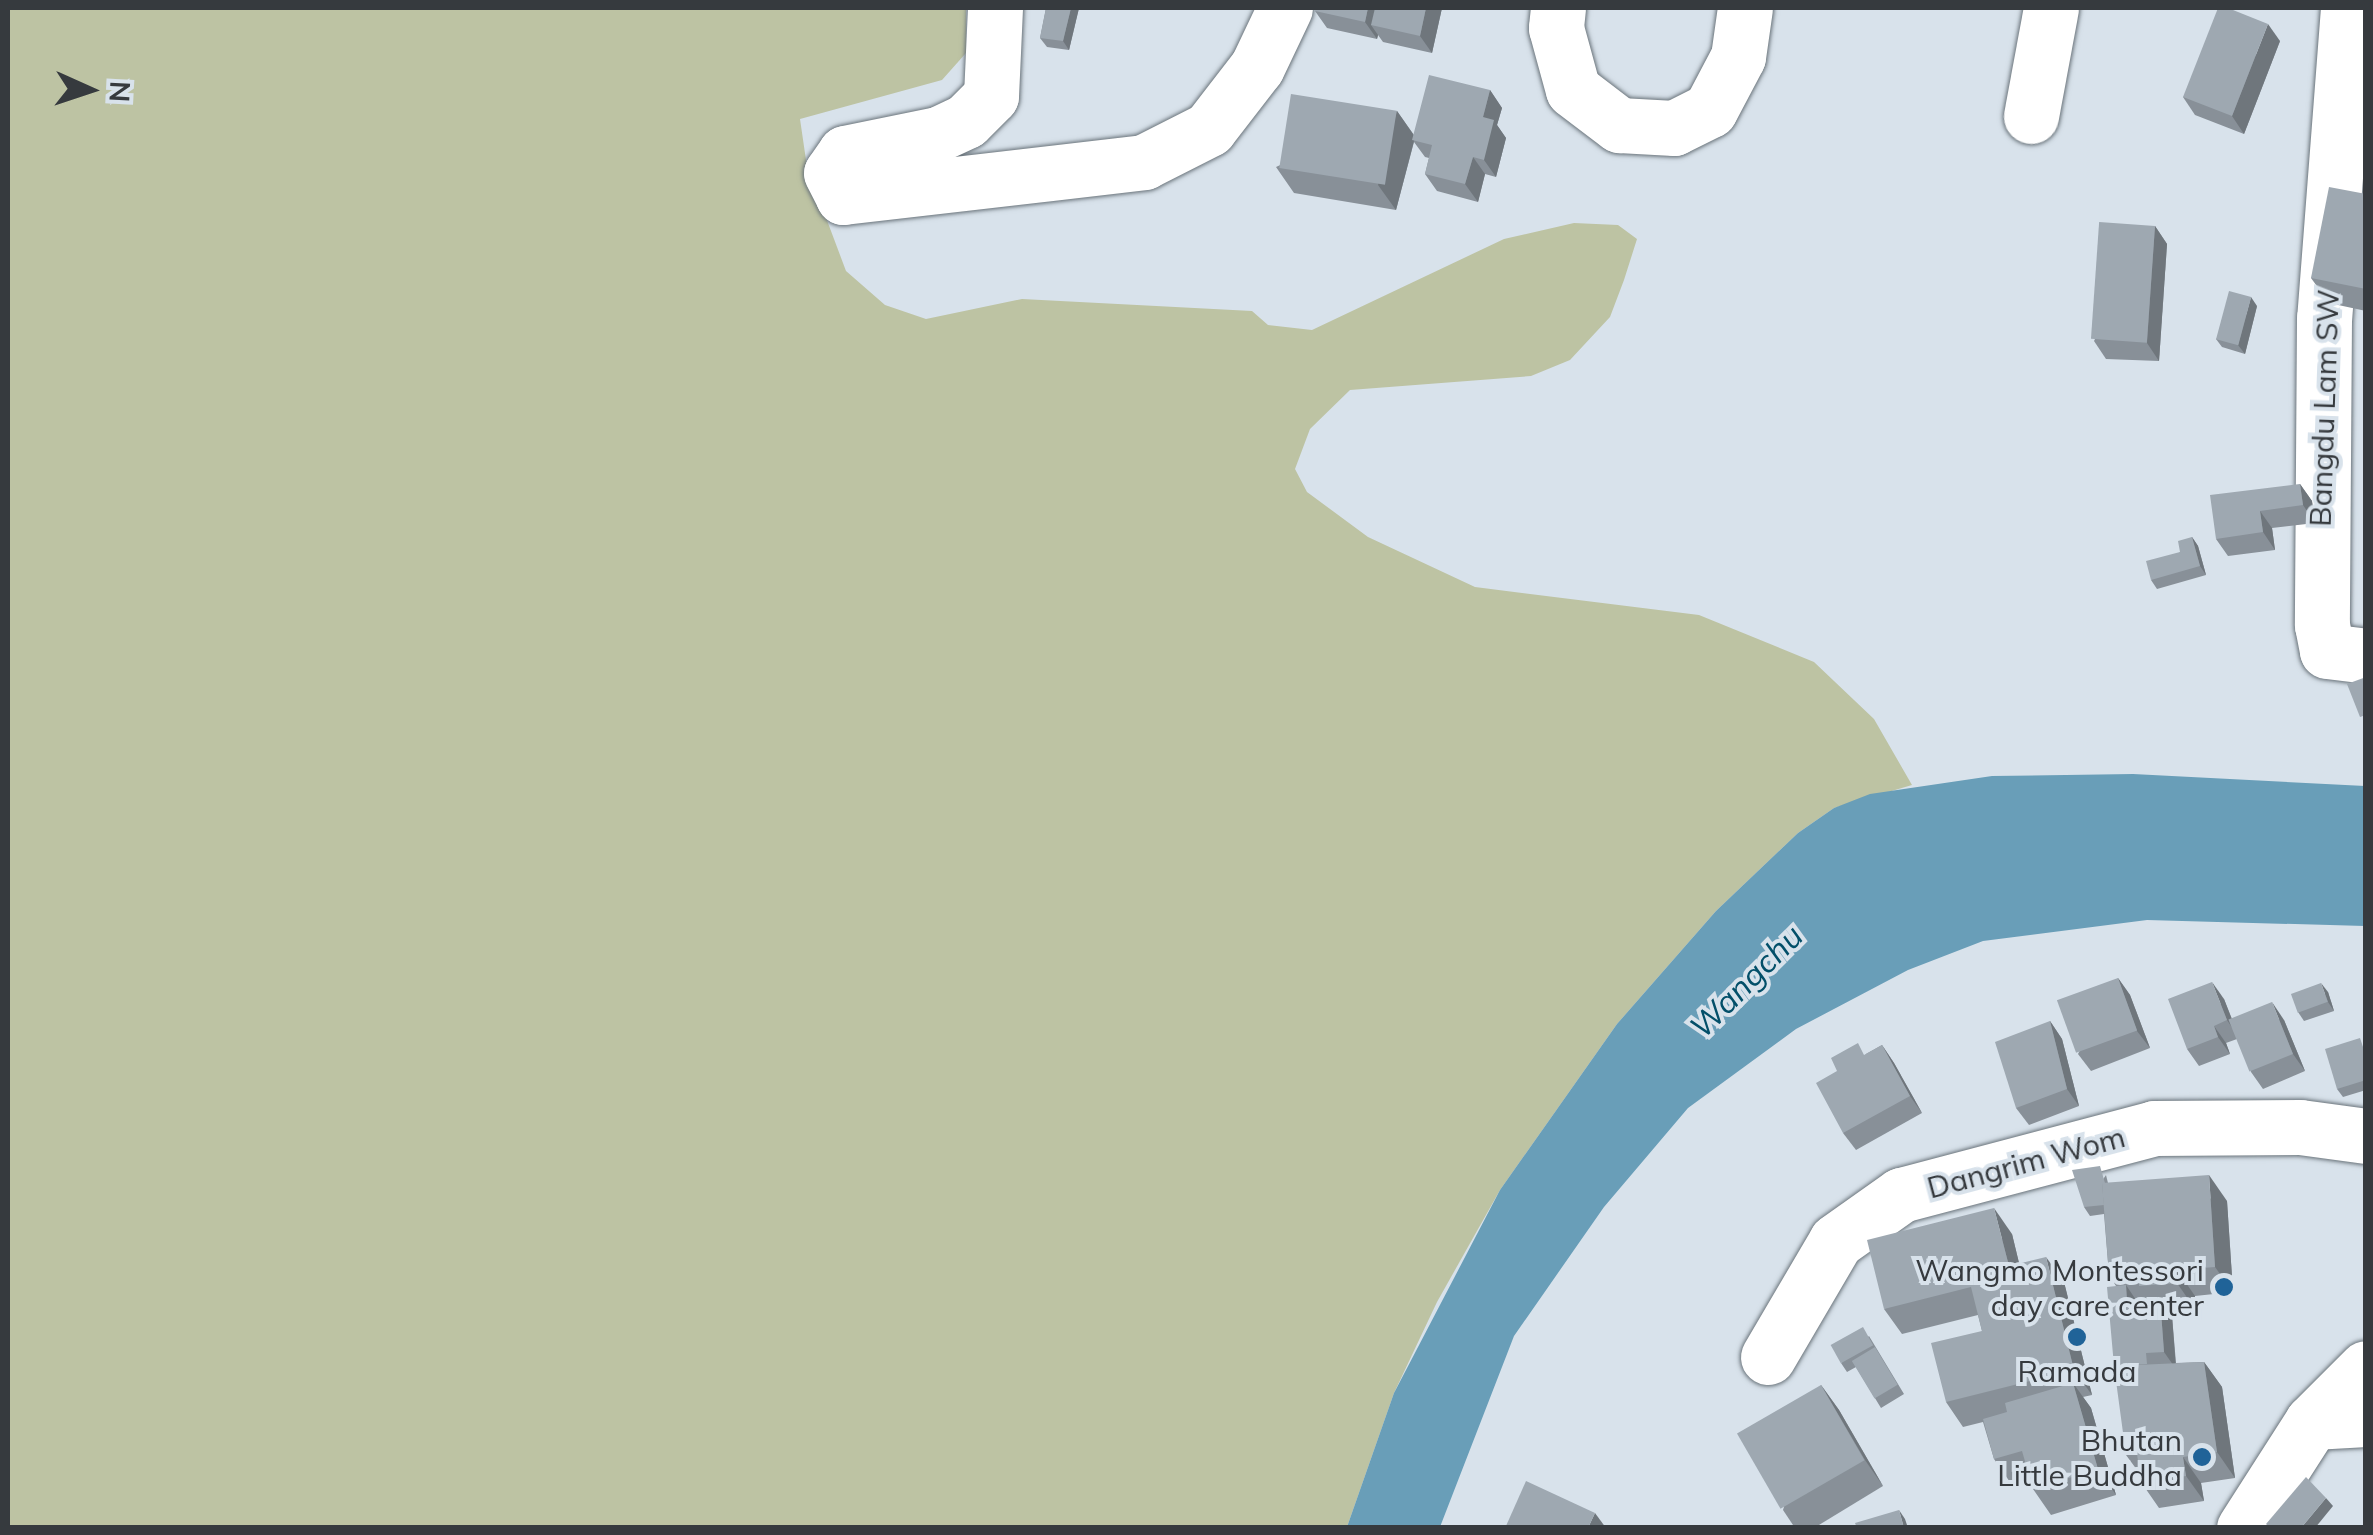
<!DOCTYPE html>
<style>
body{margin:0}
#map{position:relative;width:2373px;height:1535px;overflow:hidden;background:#d8e2eb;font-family:Mulish,sans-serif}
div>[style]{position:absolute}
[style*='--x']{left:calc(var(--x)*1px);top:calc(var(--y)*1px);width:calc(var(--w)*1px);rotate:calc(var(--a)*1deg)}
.green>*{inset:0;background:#bdc3a3}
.water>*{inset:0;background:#699eb8}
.roads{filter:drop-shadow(0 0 2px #6a747b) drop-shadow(0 0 2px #6a747b)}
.minor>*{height:55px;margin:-27.5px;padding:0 27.5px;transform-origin:27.5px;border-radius:27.5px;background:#fff}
.highway>*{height:55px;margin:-27.5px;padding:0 27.5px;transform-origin:27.5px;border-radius:27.5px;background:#fff}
.wall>*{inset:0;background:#889098}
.shaded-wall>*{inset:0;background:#6f767c}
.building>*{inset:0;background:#9ea8b1;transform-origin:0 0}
.dots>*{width:28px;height:28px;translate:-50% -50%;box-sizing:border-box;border:5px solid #d8e2eb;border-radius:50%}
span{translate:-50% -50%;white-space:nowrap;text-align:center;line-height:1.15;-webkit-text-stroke:8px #d8e2eb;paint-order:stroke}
.street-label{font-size:30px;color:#363a3e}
.poi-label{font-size:30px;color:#363a3e}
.right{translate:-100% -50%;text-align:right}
.water-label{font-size:32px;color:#034f69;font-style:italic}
.frame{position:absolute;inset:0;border:10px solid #363a3e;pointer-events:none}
.north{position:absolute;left:40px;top:40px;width:100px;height:100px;-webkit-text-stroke:8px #d8e2eb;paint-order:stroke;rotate:93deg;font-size:28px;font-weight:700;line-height:40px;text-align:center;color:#363a3e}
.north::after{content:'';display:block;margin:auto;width:35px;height:45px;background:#363a3e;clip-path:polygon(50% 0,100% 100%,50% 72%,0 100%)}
</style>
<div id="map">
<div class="green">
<div style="clip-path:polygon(8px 8px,966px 8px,966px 53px,942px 80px,800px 119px,807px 167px,846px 271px,885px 305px,926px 319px,1022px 299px,1252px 311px,1268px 325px,1312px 330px,1504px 239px,1574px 223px,1618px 225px,1637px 239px,1624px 280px,1610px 317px,1570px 360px,1531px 376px,1350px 390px,1310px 429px,1295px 469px,1307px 492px,1368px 537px,1475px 587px,1699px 615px,1814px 662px,1874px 719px,1912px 785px,1834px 808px,1798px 833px,1716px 911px,1617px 1024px,1500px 1190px,1437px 1302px,1394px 1393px,1347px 1527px,8px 1528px)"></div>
</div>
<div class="water">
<div style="clip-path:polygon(2133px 774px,2365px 786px,2365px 926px,2147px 920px,1983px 941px,1908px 970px,1796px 1029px,1688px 1108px,1604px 1207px,1514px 1336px,1440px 1527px,1347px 1527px,1394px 1393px,1500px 1190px,1617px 1024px,1716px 911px,1798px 833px,1834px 808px,1870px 794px,1992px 776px)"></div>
</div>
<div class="roads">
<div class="minor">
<div style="--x:995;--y:8;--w:88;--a:92.6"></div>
<div style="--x:991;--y:96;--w:35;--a:135"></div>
<div style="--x:966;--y:121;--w:31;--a:155"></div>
<div style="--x:938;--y:134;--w:95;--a:168.5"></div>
<div style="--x:845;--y:153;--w:24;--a:125"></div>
<div style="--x:831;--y:173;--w:27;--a:63"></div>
<div style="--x:843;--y:197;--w:303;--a:-6.6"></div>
<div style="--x:1144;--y:162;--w:73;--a:-26.9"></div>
<div style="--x:1209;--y:129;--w:78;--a:-52.3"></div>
<div style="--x:1257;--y:67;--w:65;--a:-64.6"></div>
<div style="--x:1558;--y:8;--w:20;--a:96"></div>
<div style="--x:1556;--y:28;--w:64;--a:74.7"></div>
<div style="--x:1573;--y:90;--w:58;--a:37.3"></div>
<div style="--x:1619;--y:125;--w:55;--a:3.1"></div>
<div style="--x:1674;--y:128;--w:40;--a:-26.6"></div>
<div style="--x:1710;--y:110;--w:60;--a:-62.2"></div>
<div style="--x:1738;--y:57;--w:49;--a:-81.9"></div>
<div style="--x:2348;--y:8;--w:311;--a:94.4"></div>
<div style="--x:2324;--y:318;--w:307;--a:90.4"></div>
<div style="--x:2322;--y:625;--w:26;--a:79"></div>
<div style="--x:2327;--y:651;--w:39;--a:7"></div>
<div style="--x:2031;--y:116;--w:110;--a:-79.5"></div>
<div style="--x:1768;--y:1357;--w:134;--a:-59.6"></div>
<div style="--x:1836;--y:1241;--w:80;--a:-35.3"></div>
<div style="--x:1901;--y:1195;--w:262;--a:-14.8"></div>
<div style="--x:2154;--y:1128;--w:146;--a:-0.4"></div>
<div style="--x:2300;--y:1127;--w:67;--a:7.8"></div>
<div style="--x:2244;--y:1528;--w:126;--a:-57.3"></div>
<div style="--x:2312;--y:1422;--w:76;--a:-45"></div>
</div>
<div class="highway">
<div style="--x:2312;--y:1422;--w:54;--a:-3.2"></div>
</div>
</div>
<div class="wall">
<div style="clip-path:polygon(1046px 8px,1079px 8px,1069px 50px,1047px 47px,1040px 38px)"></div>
<div style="clip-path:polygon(1315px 8px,1442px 8px,1432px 53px,1383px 42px,1378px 35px,1377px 39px,1327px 28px,1315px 11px)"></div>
<div style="clip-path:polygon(2280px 41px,2244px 134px,2195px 115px,2183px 97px)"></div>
<div style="clip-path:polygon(1490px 90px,1502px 108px,1497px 125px,1506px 138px,1496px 177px,1485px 174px,1478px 202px,1437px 191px,1425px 174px,1429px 158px,1425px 157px,1414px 142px,1396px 210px,1294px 193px,1276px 167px,1397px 111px,1414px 135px)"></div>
<div style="clip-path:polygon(2366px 194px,2366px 311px,2329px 303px,2311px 278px)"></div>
<div style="clip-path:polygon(2155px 226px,2167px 244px,2159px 361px,2106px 359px,2094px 341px)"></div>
<div style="clip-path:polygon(2257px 306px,2245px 354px,2222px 347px,2216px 339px)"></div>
<div style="clip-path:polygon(2300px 484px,2312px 501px,2315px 523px,2272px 528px,2275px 550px,2228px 556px,2216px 539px)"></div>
<div style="clip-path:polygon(2192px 537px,2198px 546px,2206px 575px,2157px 589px,2151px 580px,2180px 552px)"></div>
<div style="clip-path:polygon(2118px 978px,2130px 995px,2150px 1048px,2091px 1071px,2078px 1054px)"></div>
<div style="clip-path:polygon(2328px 992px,2334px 1011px,2304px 1021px,2298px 1012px)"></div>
<div style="clip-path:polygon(2224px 999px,2232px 1019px,2284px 1020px,2305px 1071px,2263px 1089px,2251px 1072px,2237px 1039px,2226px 1043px,2230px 1054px,2199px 1066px,2187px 1049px)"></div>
<div style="clip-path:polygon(2050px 1021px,2062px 1039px,2079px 1106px,2029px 1125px,2016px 1108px)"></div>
<div style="clip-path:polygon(1882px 1045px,1894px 1063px,1922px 1113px,1856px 1150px,1843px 1133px,1866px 1054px)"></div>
<div style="clip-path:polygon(2366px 1046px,2366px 1090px,2343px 1097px,2337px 1089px)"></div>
<div style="clip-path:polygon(2106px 1175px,2108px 1183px,2227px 1201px,2233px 1292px,2195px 1296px,2195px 1309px,2169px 1311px,2172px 1316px,2176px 1363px,2204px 1362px,2222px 1387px,2235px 1478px,2201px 1483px,2204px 1501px,2159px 1508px,2141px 1482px,2140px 1474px,2126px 1455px,2116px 1286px,2109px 1275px,2104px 1214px,2090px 1216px,2084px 1207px)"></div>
<div style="clip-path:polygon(2012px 1234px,2019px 1263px,2064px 1282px,2092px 1395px,2083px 1397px,2091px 1408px,2116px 1495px,2051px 1515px,2033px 1489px,2030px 1480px,2012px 1485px,1994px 1459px,1983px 1422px,1963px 1427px,1946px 1402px,1982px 1331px,1978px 1315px,1902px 1334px,1884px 1309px)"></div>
<div style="clip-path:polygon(1869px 1336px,1904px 1394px,1881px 1408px,1856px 1367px,1847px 1372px,1841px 1363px)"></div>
<div style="clip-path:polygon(1821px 1385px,1839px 1410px,1883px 1486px,1814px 1528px,1795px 1528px,1783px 1510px)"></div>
</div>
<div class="shaded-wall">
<div style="clip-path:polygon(1071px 8px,1079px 8px,1069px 50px,1063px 41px)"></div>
<div style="clip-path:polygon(1368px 8px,1384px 8px,1371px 25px,1378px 35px,1377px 39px,1365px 22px)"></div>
<div style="clip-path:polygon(1426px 8px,1442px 8px,1432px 53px,1420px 36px)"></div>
<div style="clip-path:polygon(2268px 24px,2280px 41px,2244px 134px,2232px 116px)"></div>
<div style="clip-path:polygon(1490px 90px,1502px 108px,1497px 125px,1506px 138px,1496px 177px,1484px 160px,1483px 117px)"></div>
<div style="clip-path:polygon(1397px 111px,1415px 137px,1396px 210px,1378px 185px)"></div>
<div style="clip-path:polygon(1473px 157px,1485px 174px,1478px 202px,1465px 184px)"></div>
<div style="clip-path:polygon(2155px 226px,2167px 244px,2159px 361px,2147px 343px)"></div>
<div style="clip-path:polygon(2251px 297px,2257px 306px,2245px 354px,2238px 345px)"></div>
<div style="clip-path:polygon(2300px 484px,2312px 501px,2315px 523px,2303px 505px)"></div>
<div style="clip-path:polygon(2260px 511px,2272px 528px,2275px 550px,2263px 532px)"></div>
<div style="clip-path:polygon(2192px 537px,2198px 546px,2206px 575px,2200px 566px)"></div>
<div style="clip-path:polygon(2118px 978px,2130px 995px,2150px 1048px,2137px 1031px)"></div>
<div style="clip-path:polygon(2212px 982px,2224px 999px,2239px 1038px,2227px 1020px)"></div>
<div style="clip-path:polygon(2321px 983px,2328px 992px,2334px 1011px,2328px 1002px)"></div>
<div style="clip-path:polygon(2272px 1002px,2284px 1020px,2305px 1071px,2293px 1054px)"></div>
<div style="clip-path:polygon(2050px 1021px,2062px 1039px,2079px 1106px,2067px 1089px)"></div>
<div style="clip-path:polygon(2214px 1026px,2226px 1043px,2230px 1054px,2218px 1037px)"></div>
<div style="clip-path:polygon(1882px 1045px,1894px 1063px,1922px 1113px,1910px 1096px)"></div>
<div style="clip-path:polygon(2209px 1175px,2227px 1201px,2233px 1292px,2215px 1267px)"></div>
<div style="clip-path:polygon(1994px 1208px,2012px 1234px,2026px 1292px,2009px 1266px)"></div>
<div style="clip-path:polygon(2046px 1257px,2064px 1282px,2092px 1395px,2074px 1370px)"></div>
<div style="clip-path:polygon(2177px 1270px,2195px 1296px,2195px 1309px,2177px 1283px)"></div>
<div style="clip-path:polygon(2126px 1285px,2138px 1303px,2127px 1301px)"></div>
<div style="clip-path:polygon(2160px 1298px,2172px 1316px,2176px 1369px,2164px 1352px)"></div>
<div style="clip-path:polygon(2204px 1362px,2222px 1387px,2235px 1478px,2217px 1452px)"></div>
<div style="clip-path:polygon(2073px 1383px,2091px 1408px,2116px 1495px,2098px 1469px)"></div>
<div style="clip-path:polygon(1821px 1385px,1839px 1410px,1883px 1486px,1865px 1460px)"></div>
<div style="clip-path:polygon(2183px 1457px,2201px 1483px,2204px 1501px,2186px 1476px)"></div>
<div style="clip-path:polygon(2326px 1498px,2333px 1506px,2315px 1528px,2301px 1528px)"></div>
<div style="clip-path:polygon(1899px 1510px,1905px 1519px,1908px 1528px,1904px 1528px)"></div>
<div style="clip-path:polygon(1595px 1513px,1606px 1528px,1588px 1528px)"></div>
</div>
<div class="building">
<div style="clip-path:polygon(1046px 8px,1071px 8px,1063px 41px,1040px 38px)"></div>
<div style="clip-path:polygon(1315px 8px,1368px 8px,1365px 22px,1315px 11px)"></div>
<div style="clip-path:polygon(1375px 8px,1426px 8px,1420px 36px,1371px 25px)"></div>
<div style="clip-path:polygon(2218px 8px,2228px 8px,2268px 24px,2232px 116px,2183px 97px)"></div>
<div style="clip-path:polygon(1429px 75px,1490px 90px,1483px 117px,1494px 120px,1484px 160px,1473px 157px,1465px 184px,1425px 174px,1432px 145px,1412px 140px)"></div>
<div style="left:1291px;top:94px;width:107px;height:75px;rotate:9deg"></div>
<div style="clip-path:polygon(2329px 187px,2366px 194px,2366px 289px,2311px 278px)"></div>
<div style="left:2155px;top:226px;width:117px;height:56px;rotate:94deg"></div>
<div style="left:2229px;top:291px;width:23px;height:50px;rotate:15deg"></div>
<div style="clip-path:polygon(2300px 484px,2303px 505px,2260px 511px,2263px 532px,2216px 539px,2210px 495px)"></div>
<div style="clip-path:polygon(2192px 537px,2200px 566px,2151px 580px,2146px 561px,2180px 552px,2178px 541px)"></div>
<div style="clip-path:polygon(2366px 677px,2366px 715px,2360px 717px,2347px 684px)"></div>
<div style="left:2118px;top:978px;width:56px;height:65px;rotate:70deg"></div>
<div style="clip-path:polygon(2212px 982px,2227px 1020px,2214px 1026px,2218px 1037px,2187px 1049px,2168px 999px)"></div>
<div style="left:2321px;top:983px;width:20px;height:32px;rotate:70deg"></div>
<div style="left:2272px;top:1002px;width:56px;height:47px;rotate:68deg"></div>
<div style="clip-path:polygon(2050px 1021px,2067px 1089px,2016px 1108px,1995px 1042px)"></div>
<div style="clip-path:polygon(2360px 1038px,2366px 1056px,2366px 1080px,2337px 1089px,2325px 1049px)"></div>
<div style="clip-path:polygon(1858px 1043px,1864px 1055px,1882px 1045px,1910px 1096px,1843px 1133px,1816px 1083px,1837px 1071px,1831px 1058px)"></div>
<div style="clip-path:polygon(2100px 1166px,2105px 1183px,2102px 1183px,2104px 1205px,2084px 1207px,2072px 1170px)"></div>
<div style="clip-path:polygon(2209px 1175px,2215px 1267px,2177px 1270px,2177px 1283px,2139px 1286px,2139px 1273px,2109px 1275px,2102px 1183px)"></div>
<div style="clip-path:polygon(1994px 1208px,2009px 1266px,2046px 1257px,2074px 1370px,1946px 1402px,1931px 1343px,1982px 1331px,1971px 1287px,1884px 1309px,1867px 1240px)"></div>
<div style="clip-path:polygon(2126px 1285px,2127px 1301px,2160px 1298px,2164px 1352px,2146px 1353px,2147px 1364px,2114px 1366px,2107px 1287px)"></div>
<div style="left:1863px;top:1327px;width:21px;height:37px;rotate:61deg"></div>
<div style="left:1875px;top:1347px;width:44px;height:27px;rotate:59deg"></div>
<div style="clip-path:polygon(2204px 1362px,2217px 1452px,2183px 1457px,2186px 1476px,2141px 1482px,2137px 1454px,2126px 1455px,2114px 1366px)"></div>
<div style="clip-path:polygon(2073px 1383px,2098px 1469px,2033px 1489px,2022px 1451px,1994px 1459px,1983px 1419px,2007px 1412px,2005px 1403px)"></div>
<div style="left:1821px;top:1385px;width:87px;height:97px;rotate:60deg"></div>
<div style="clip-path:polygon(2306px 1477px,2326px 1498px,2301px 1528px,2270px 1528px,2266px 1524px)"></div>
<div style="clip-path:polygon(1526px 1481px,1595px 1513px,1588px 1528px,1510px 1528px,1506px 1526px)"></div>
<div style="clip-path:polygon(1899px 1510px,1904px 1528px,1857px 1528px,1855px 1523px)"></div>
</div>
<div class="dots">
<div style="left:2224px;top:1287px;background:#206398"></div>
<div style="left:2077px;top:1337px;background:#206398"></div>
<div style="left:2202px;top:1457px;background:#206398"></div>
</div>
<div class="street-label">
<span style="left:2324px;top:408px;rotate:-88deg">Bangdu Lam SW</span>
<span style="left:2026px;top:1162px;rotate:-15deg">Dangrim Wom</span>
</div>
<div class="poi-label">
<span class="right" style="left:2204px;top:1287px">Wangmo Montessori<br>day care center</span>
<span style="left:2077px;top:1371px">Ramada</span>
<span class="right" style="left:2182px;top:1457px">Bhutan<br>Little Buddha</span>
</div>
<div class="water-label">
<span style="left:1746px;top:981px;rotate:-45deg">Wangchu</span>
</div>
<div class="frame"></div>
<div class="north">N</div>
</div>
